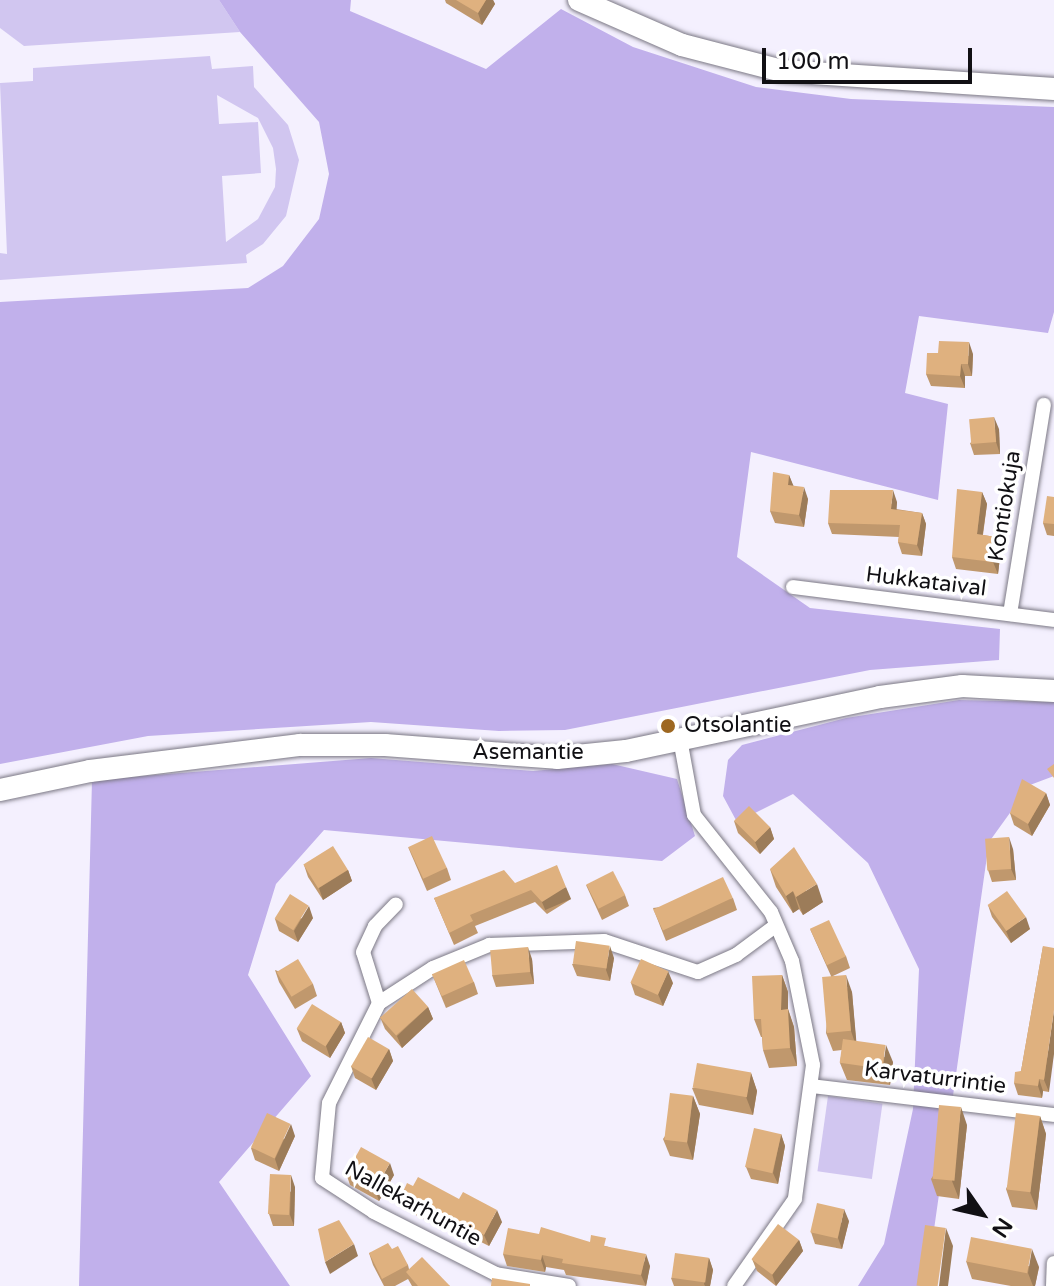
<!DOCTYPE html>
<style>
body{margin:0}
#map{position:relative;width:1054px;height:1286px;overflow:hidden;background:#f4f0fe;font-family:"Varela Round",sans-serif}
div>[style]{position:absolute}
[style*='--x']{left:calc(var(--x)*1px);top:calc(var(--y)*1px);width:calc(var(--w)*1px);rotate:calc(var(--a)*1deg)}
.green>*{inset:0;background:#d1c6f0;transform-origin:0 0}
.forest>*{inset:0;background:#c1b0eb}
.roads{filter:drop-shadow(0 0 2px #7b7884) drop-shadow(0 0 2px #7b7884)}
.minor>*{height:14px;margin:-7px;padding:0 7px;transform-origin:7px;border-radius:7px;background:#fff}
.secondary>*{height:22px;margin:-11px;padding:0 11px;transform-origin:11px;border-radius:11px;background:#fff}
.wall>*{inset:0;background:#c0986d}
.shaded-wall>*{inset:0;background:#9c7c59;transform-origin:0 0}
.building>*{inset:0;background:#dfb17f;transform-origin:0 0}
.dots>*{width:22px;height:22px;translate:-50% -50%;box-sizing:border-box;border:4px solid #fff;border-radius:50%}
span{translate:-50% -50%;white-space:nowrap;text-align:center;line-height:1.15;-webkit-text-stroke:7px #fff;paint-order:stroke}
.street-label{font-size:22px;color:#111014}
.poi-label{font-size:22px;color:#111014}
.left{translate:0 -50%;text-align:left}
.north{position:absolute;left:942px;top:1174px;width:80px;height:80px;-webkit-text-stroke:6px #fff;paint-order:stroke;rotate:124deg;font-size:22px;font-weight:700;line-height:32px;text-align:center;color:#111014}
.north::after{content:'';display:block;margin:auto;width:28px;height:36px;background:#111014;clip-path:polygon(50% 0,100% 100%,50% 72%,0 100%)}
.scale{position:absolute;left:762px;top:48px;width:210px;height:36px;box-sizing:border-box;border:4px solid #111014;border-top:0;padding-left:10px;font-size:24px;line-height:28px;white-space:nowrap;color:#111014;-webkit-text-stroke:6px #fff;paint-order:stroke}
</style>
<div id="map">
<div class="green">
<div style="clip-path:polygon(0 0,219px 0,240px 32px,24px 46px,0 28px)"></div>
<div style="clip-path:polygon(evenodd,210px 56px,212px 69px,253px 66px,254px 87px,288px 125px,299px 160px,286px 216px,263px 244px,246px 255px,247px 263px,0 280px,0 253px,7px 254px,0 83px,33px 81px,33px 68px,210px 56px,217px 95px,258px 118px,273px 148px,276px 169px,275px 187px,258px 219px,226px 242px,222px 176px,261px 173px,258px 122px,219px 124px,217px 95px)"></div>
<div style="left:828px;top:1096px;width:55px;height:76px;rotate:8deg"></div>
</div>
<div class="forest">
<div style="clip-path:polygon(219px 0,351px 0,350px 11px,486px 69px,561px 9px,633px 47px,756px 87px,851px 99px,1054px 107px,1054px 312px,1048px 333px,919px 316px,905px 393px,948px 404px,938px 500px,751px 452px,737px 557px,810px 608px,1000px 629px,999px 660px,870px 670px,565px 730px,499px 731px,371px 722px,148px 736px,0 764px,0 302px,248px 288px,283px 266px,319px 219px,329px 174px,319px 122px,240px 32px)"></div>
<div style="clip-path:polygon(959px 700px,1054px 702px,1054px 776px,1030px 785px,989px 842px,926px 1286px,858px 1286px,884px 1244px,913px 1109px,919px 969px,868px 863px,793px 794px,737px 822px,723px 796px,728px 760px,742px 745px,846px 718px)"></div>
<div style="clip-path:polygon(371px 758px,533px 771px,612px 764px,677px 779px,695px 836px,662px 861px,324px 830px,276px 884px,248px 975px,311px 1076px,219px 1182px,290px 1286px,79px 1286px,92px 780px)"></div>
</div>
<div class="roads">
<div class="minor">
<div style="--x:793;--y:587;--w:263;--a:7.2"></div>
<div style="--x:1010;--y:614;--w:212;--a:-80.8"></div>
<div style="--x:680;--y:739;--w:77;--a:79.6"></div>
<div style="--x:694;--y:815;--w:124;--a:51.6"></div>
<div style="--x:771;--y:912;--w:53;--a:66.8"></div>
<div style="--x:792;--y:961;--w:106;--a:78.6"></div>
<div style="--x:813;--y:1065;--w:135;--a:97.7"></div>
<div style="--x:795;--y:1199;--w:106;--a:125"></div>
<div style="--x:379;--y:1003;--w:53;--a:-107.4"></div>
<div style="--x:363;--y:952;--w:29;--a:-65"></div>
<div style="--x:375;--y:926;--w:30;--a:-46"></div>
<div style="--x:811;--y:1086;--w:245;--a:6.8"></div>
<div style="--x:569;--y:1286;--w:74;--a:-170.7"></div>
<div style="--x:496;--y:1274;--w:137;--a:-153.1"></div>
<div style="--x:374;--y:1212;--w:62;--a:-146.8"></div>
<div style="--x:322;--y:1178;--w:75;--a:-84.7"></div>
<div style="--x:329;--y:1103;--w:112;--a:-63.4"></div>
<div style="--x:379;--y:1003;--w:64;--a:-32.9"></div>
<div style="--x:433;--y:968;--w:61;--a:-22.3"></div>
<div style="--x:489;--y:945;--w:115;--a:-2"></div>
<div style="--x:604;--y:941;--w:99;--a:18.3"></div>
<div style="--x:698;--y:972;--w:42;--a:-24.1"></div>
<div style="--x:736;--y:955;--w:49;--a:-36.6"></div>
<div style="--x:1053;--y:1286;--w:23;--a:-88"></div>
</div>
<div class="secondary">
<div style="--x:579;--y:0;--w:112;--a:23.6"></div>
<div style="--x:682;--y:45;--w:103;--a:14.6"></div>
<div style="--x:782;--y:71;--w:273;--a:3.8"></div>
<div style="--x:0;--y:790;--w:92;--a:-11.9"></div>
<div style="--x:90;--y:771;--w:212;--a:-7.1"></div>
<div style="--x:300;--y:745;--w:85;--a:0"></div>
<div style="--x:385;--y:745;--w:172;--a:4.3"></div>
<div style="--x:557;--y:758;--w:69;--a:-5.8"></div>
<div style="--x:626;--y:751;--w:260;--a:-12"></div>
<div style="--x:880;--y:697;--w:83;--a:-7.6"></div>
<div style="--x:962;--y:686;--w:92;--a:3.1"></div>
</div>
</div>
<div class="wall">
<div style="clip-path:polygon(445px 0,493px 0,495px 4px,482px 25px,446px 3px)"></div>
<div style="clip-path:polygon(973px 354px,972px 376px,965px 376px,965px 388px,931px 386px,926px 374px)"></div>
<div style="clip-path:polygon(999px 429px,1000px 454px,974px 455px,970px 443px)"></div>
<div style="clip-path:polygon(789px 475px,793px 486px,808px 499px,804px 527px,775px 523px,770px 511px)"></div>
<div style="clip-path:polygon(982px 492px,987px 504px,983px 535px,996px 537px,1001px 549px,998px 574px,956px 569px,952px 557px)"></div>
<div style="clip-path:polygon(1054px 497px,1054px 536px,1047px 535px,1043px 523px)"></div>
<div style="clip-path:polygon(897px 502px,896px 509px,922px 513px,926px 524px,922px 556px,902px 554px,898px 542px,899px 537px,832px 534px,828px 523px)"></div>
<div style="clip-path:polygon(1046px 793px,1050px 805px,1032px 836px,1014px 825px,1010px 813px)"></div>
<div style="clip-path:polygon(734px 821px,770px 827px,774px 839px,760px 854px,738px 833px)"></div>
<div style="clip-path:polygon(408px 847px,447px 868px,451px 880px,427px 891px)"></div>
<div style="clip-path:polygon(1013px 849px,1016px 880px,992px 882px,988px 870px)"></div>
<div style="clip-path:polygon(304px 865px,348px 870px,352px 881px,323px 900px,308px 877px)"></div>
<div style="clip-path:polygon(770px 869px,823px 902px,803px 915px,799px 909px,793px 913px,776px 887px)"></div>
<div style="clip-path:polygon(515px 883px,571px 899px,547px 914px,535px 902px,475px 926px,478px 933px,454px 945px,434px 898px)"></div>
<div style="clip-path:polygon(586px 885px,625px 895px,629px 906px,602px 920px)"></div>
<div style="clip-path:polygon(733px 898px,737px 910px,666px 941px,653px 908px)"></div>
<div style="clip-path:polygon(988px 905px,1030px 929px,1011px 943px,992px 917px)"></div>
<div style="clip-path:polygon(313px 918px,298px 942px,279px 931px,275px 919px)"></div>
<div style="clip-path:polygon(810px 929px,846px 956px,850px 968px,833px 976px,852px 992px,856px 1041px,893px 1062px,890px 1085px,847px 1080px,840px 1063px,842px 1050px,833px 1051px,826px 1033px,831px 976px)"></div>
<div style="clip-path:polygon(1043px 946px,1049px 1092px,1043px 1091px,1042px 1098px,1018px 1095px,1014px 1083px,1021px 1071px)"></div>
<div style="clip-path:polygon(614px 958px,610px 981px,577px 976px,572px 964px)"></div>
<div style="clip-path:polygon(532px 959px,534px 984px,496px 987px,492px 975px)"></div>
<div style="clip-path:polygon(275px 970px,313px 984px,317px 996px,295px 1009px,279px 982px)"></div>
<div style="clip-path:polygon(432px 974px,474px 982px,478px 994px,446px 1008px)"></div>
<div style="clip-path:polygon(782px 975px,788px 992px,788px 1009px,794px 1027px,797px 1066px,769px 1068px,763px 1050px,762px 1037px,761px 1037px,754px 1019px)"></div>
<div style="clip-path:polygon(631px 983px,673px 983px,663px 1006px,635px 995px)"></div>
<div style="clip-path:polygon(428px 1007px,433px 1019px,402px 1048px,385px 1029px,380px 1017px)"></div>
<div style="clip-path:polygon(341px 1022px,345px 1033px,330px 1058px,302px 1041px,297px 1029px)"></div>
<div style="clip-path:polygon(389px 1049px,393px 1061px,376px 1090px,355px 1078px,351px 1066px)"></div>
<div style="clip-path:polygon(751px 1073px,757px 1091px,753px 1115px,699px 1105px,692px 1088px)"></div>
<div style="clip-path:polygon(693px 1096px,700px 1114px,693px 1160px,670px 1156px,663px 1139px)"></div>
<div style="clip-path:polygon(1040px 1116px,1046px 1134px,1037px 1210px,1012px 1207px,1006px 1189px)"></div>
<div style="clip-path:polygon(967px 1125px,959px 1199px,937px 1196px,931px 1179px)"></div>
<div style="clip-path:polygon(781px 1134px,785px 1146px,778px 1184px,751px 1179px,746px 1167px)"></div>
<div style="clip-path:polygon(295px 1136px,279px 1171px,255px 1160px,251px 1148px)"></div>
<div style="clip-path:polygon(346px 1173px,394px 1175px,379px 1201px,350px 1185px)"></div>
<div style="clip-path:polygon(295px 1187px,294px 1226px,273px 1226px,269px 1214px)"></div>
<div style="clip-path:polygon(402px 1194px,502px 1222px,489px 1246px,475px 1239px,472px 1244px,410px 1212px)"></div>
<div style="clip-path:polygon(849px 1221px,842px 1249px,815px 1244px,811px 1232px)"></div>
<div style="clip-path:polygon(799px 1240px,803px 1251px,776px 1286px,757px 1271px,752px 1259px)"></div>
<div style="clip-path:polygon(590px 1242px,609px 1247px,650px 1266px,646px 1286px,566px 1275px,564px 1270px,546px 1267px,545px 1272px,507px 1266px,503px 1254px)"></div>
<div style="clip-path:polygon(392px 1249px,408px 1265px,409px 1269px,450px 1286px,412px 1286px,408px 1279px,395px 1286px,384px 1286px,373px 1265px,369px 1253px)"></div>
<div style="clip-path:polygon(709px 1258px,713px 1270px,710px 1286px,674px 1286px,671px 1278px)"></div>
<div style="clip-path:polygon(966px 1261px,1039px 1267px,1035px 1286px,1011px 1286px,972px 1279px)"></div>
</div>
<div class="shaded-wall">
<div style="clip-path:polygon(486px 0,493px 0,495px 4px,482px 25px,478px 13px)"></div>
<div style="clip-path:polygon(969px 342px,973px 354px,972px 376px,968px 364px)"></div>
<div style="clip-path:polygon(961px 364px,965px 376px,965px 388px,960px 376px)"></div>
<div style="clip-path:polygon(994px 417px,999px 429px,1000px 454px,996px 442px)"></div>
<div style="clip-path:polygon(789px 475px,794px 487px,788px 485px)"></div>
<div style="clip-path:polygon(804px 487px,808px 499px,804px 527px,799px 515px)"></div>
<div style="clip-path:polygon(893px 490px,897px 502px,896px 520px,891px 509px)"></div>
<div style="clip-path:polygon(982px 492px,987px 504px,981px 546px,977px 534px)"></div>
<div style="clip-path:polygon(922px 513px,926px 524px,922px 556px,917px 545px)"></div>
<div style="clip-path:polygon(996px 537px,1001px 549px,998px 574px,993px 562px)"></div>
<div style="clip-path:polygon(1046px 793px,1050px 805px,1032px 836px,1028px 824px)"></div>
<div style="clip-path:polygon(770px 827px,774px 839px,760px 854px,755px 842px)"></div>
<div style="clip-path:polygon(1009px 837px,1013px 849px,1016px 880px,1011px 869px)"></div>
<div style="clip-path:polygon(348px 870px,352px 881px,323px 900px,319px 888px)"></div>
<div style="clip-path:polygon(817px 884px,823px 902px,803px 915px,796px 897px)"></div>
<div style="left:566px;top:887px;width:13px;height:28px;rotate:67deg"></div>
<div style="clip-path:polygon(793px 891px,799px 909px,793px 913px,786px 896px)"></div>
<div style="clip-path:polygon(309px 906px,313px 918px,298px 942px,294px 931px)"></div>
<div style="clip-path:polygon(1026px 917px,1030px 929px,1011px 943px,1006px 931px)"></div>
<div style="clip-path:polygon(610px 946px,614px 958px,610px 981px,606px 970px)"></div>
<div style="clip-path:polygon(528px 947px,532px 959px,534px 984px,530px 972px)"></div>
<div style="clip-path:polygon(668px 971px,673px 983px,663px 1006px,658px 994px)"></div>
<div style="clip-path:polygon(782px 975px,788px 992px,788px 1009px,794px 1027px,797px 1066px,790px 1048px,781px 1010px)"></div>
<div style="clip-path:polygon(846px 975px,852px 992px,857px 1049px,851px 1031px)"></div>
<div style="clip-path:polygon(428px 1007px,433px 1019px,402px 1048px,397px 1036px)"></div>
<div style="clip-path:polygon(1054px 1010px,1054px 1054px,1049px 1092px,1044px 1080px)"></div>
<div style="clip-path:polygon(341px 1022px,345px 1033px,330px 1058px,326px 1046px)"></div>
<div style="clip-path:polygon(886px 1045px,893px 1062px,890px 1085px,883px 1068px)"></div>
<div style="clip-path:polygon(389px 1049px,393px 1061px,376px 1090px,371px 1078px)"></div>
<div style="clip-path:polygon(751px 1073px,757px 1091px,753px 1115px,746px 1097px)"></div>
<div style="clip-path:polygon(1039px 1079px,1043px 1091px,1042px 1098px,1038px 1086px)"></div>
<div style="clip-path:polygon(693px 1096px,700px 1114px,693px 1160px,687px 1142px)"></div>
<div style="clip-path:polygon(961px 1107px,967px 1125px,959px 1199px,952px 1181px)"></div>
<div style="clip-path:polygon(1040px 1116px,1046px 1134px,1037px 1210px,1030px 1192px)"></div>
<div style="clip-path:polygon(291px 1124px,295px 1136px,279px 1171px,275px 1159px)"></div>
<div style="clip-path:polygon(781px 1134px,785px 1146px,778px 1184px,773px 1173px)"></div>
<div style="clip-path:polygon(390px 1163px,394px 1175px,379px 1201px,375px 1189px)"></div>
<div style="clip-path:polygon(291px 1175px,295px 1187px,294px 1226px,290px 1215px)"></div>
<div style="clip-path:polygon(844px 1209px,849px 1221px,842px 1249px,838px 1238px)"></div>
<div style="clip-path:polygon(497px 1210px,502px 1222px,489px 1246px,484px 1235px)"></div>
<div style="clip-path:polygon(470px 1227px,475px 1239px,472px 1244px,468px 1232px)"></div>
<div style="clip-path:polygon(946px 1228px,953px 1246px,948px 1286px,939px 1286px)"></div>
<div style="clip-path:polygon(799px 1240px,803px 1251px,776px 1286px,772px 1274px)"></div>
<div style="clip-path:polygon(354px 1244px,358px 1256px,330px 1274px,325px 1262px)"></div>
<div style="clip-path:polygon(1032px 1249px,1039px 1267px,1035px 1286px,1033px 1286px,1028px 1273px)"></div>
<div style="clip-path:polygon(646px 1254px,650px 1266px,646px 1286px,641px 1275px)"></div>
<div style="clip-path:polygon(542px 1255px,546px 1267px,545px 1272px,541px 1260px)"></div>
<div style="clip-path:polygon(709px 1258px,713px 1270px,710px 1286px,705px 1286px,704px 1284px)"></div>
</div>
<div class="building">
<div style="clip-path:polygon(456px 0,486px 0,478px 13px)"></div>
<div style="clip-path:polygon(939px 341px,969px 342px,968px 364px,961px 364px,960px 376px,926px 374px,927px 353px,938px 353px)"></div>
<div style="left:994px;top:417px;width:25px;height:25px;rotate:85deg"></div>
<div style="clip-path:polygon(773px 472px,789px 475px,788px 485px,804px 487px,799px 515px,770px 511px)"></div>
<div style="clip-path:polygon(957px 489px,982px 492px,977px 534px,996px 537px,993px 562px,952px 557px)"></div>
<div style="clip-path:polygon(830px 490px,893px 490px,891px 509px,922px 513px,917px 545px,898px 542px,900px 525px,828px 523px)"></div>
<div style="clip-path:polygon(1047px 496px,1054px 497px,1054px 524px,1043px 523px)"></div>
<div style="clip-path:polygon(1054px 764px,1054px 778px,1047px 769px)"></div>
<div style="clip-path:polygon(1022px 779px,1046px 793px,1028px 824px,1010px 813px)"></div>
<div style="left:749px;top:806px;width:30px;height:21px;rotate:45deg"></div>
<div style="left:432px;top:836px;width:35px;height:26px;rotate:65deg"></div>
<div style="left:1009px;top:837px;width:32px;height:24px;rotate:86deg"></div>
<div style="left:333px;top:846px;width:28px;height:35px;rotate:58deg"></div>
<div style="clip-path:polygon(794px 847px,817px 884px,796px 897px,793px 891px,786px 896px,770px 869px)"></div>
<div style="clip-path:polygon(557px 865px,566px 887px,542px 902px,531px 890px,470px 915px,473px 921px,449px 933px,434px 898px,504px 870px,515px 883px)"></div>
<div style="left:613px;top:871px;width:27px;height:30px;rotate:63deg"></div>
<div style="left:723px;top:877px;width:23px;height:77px;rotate:65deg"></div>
<div style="left:1007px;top:891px;width:32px;height:24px;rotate:54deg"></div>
<div style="left:290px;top:894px;width:22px;height:29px;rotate:32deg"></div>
<div style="left:829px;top:920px;width:40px;height:21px;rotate:65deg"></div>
<div style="left:576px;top:941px;width:34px;height:23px;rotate:8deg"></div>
<div style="clip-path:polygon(1043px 946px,1054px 948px,1054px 1010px,1044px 1080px,1039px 1079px,1038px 1086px,1014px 1083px,1015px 1072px,1021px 1071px)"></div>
<div style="left:528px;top:947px;width:25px;height:38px;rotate:85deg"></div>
<div style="left:298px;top:959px;width:29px;height:25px;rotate:59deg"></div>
<div style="left:641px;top:959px;width:30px;height:26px;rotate:24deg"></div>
<div style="left:464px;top:960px;width:24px;height:35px;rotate:66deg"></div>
<div style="clip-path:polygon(782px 975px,781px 1010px,788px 1009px,790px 1048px,763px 1050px,761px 1019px,754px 1019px,752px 976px)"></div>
<div style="left:846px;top:975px;width:56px;height:24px;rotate:85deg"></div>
<div style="left:412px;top:989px;width:24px;height:43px;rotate:48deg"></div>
<div style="left:312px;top:1004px;width:34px;height:29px;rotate:32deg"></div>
<div style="left:368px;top:1037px;width:24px;height:34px;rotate:30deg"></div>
<div style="left:843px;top:1039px;width:43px;height:24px;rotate:8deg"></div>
<div style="left:697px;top:1063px;width:55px;height:25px;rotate:10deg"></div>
<div style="left:670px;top:1093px;width:23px;height:47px;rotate:7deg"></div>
<div style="left:939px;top:1105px;width:22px;height:74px;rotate:5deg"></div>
<div style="left:267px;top:1113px;width:26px;height:38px;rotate:25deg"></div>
<div style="left:1016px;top:1113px;width:24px;height:77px;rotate:7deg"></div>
<div style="left:754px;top:1128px;width:28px;height:40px;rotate:13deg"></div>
<div style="left:361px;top:1147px;width:33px;height:30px;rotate:29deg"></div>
<div style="left:270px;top:1174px;width:21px;height:40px;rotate:3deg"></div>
<div style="clip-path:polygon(418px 1177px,459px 1199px,463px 1192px,497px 1210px,484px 1235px,470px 1227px,468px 1232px,406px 1200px,402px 1194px,407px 1183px,413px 1186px)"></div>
<div style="left:817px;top:1203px;width:28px;height:30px;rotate:13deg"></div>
<div style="clip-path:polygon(339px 1220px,354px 1244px,325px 1262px,318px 1229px)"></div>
<div style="left:778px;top:1224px;width:26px;height:44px;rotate:37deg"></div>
<div style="left:925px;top:1225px;width:21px;height:61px;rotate:8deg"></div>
<div style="clip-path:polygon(541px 1227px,590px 1242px,591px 1235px,606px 1238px,604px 1246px,646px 1254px,641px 1275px,562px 1263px,563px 1259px,542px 1255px,541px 1260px,503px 1254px,508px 1228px,539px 1234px)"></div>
<div style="left:971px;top:1237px;width:62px;height:25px;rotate:11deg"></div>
<div style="clip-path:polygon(388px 1243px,392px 1249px,398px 1246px,408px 1265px,382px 1279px,369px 1253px)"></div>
<div style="left:675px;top:1253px;width:34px;height:25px;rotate:8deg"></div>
<div style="clip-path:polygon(422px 1257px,450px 1286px,418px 1286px,406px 1272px)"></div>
<div style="clip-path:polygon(492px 1278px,530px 1284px,530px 1286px,491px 1286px)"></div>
</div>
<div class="dots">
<div style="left:668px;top:726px;background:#9d6721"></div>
</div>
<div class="street-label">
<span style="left:1005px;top:506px;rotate:-81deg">Kontiokuja</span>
<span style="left:926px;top:582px;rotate:7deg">Hukkataival</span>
<span style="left:528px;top:753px">Asemantie</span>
<span style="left:935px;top:1078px;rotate:7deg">Karvaturrintie</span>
<span style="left:413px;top:1204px;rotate:29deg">Nallekarhuntie</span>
</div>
<div class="poi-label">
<span class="left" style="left:684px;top:726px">Otsolantie</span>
</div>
<div class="north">N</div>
<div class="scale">100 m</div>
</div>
